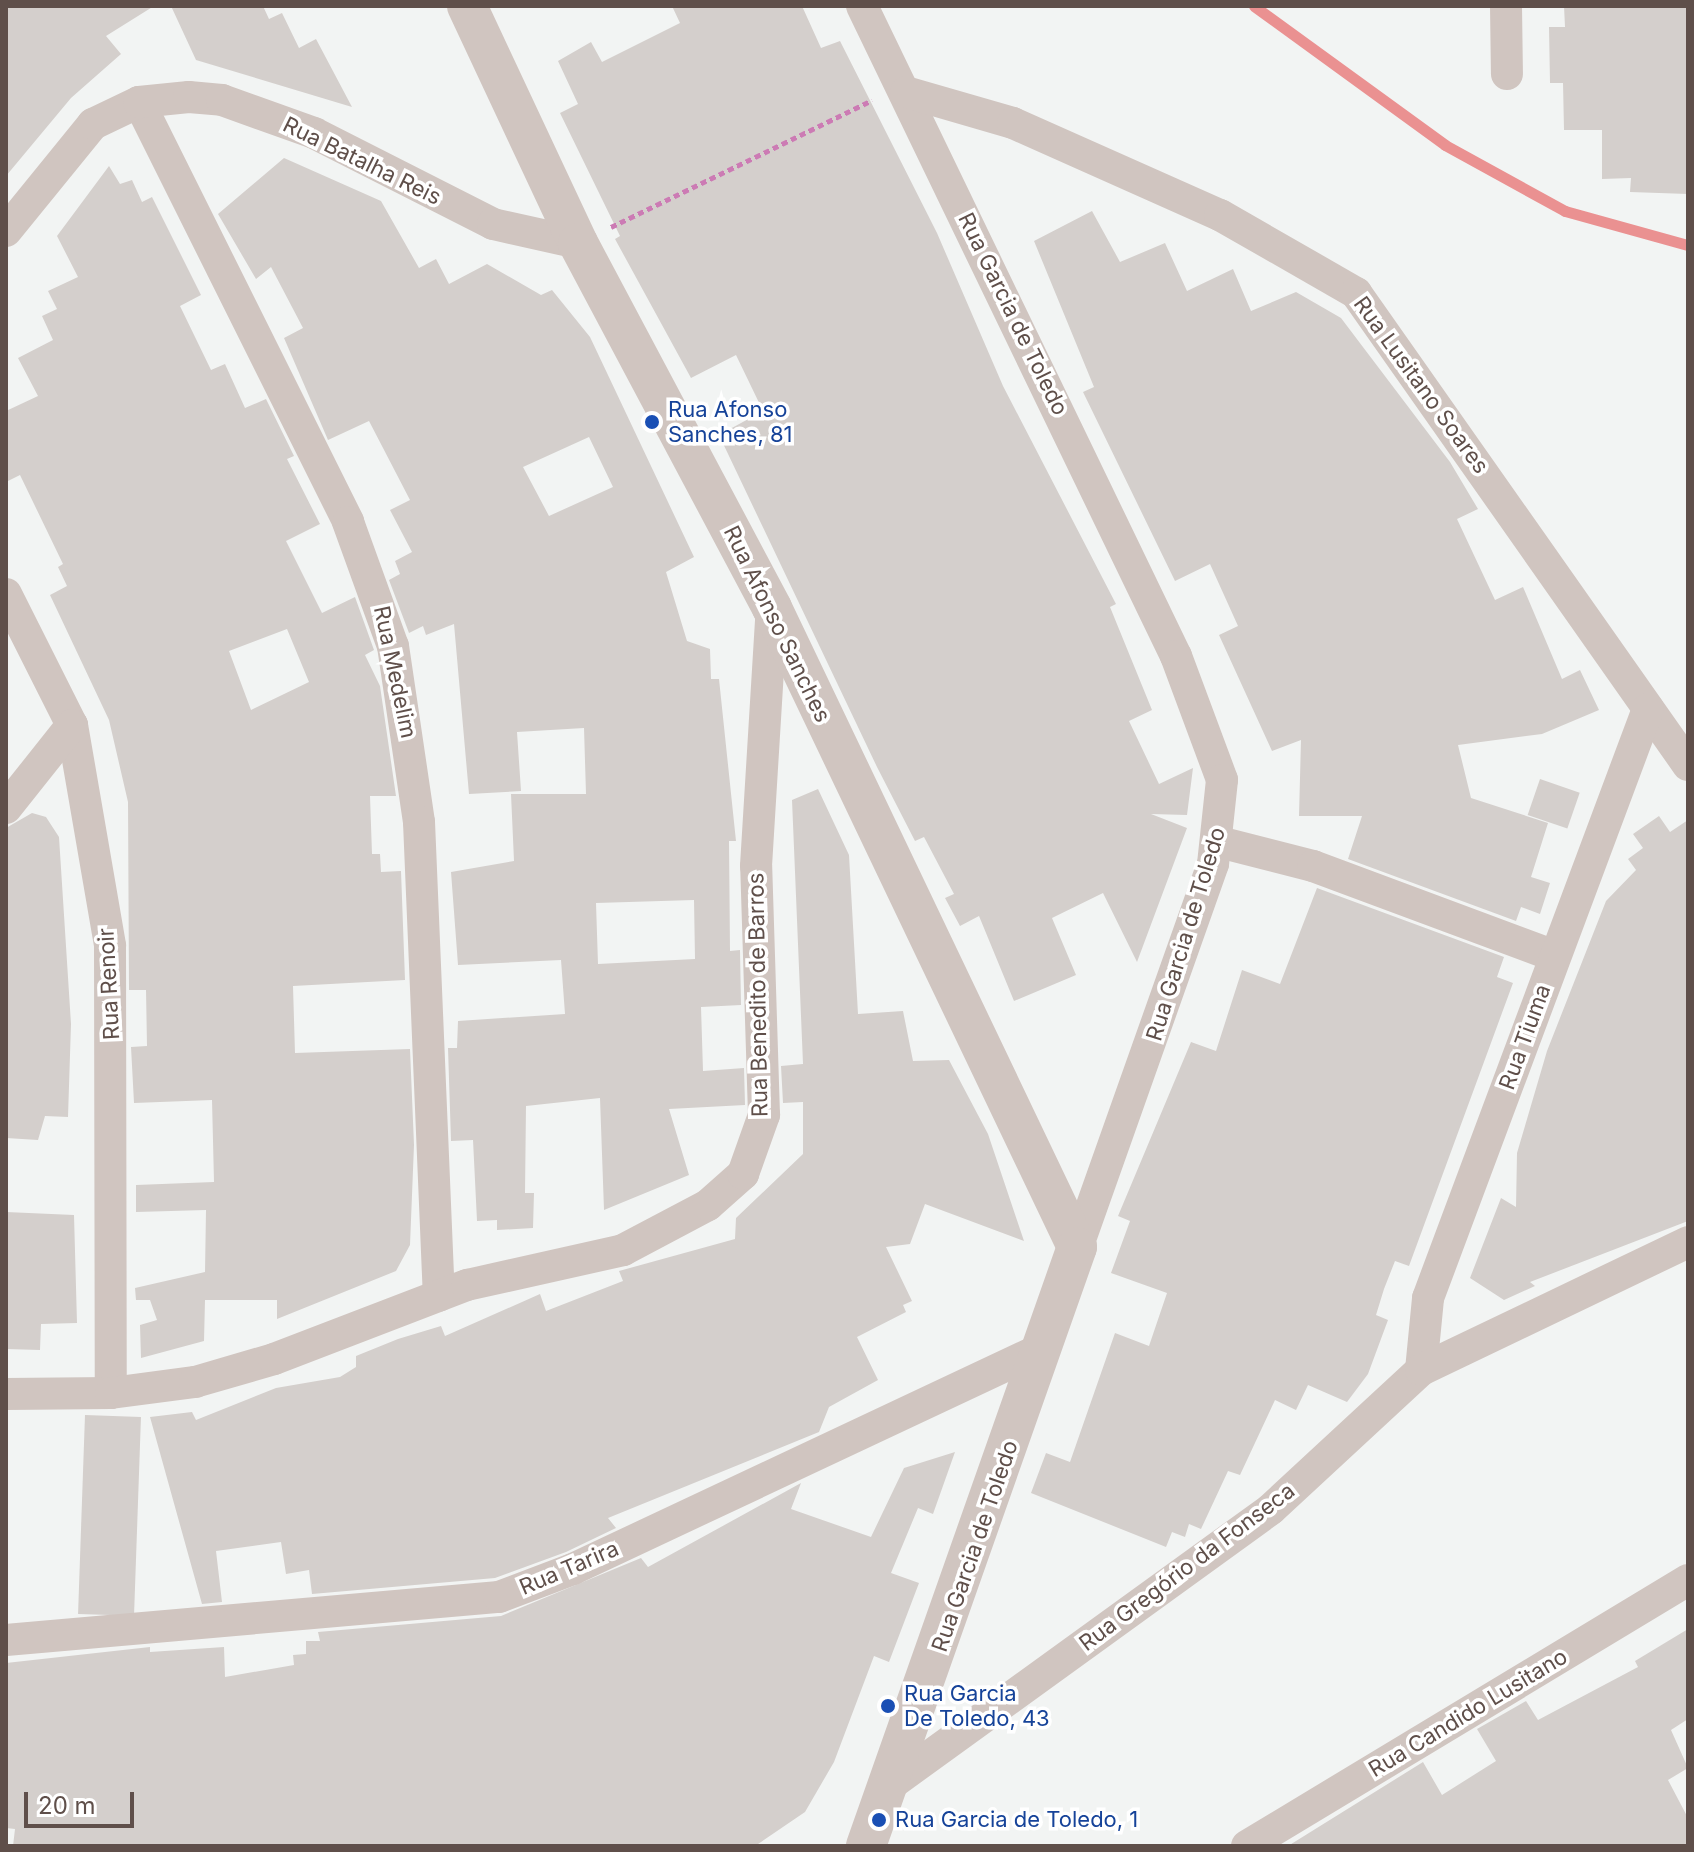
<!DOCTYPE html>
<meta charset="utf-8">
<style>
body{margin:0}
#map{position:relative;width:1694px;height:1852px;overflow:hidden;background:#f2f4f3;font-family:Inter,sans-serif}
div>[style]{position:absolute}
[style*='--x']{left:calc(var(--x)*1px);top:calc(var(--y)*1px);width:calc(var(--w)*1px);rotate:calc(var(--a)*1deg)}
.stream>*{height:11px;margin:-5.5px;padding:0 5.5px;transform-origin:5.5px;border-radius:5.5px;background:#ea9191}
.building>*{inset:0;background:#d4cfcc;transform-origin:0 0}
.path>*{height:5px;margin-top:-2.5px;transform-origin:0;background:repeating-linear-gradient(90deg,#cc7bb4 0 6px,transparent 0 10px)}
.minor>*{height:32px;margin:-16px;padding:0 16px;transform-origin:16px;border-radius:16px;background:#d0c5c0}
.tertiary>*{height:40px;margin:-20px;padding:0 20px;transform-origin:20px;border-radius:20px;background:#d0c5c0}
.dots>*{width:22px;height:22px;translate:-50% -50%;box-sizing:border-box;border:4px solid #fff;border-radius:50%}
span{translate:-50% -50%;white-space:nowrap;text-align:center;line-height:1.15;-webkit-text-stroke:7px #fff;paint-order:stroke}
.street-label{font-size:22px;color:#5f4f4a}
.transit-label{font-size:22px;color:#164399}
.left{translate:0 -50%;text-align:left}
.frame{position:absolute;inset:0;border:8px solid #5f4f4a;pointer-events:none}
.scale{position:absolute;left:24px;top:1792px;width:110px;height:36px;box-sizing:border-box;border:4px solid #5f4f4a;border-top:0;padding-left:10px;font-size:24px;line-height:28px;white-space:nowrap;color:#5f4f4a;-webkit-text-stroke:6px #fff;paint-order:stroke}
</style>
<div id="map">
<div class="stream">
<div style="--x:1254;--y:6;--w:236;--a:36"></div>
<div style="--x:1445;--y:145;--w:137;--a:28.8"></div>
<div style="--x:1565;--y:211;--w:128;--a:15.5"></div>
</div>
<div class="building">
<div style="clip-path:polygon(6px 6px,154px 6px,106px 36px,121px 54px,71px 98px,6px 176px)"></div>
<div style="clip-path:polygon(171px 6px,263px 6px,269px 19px,282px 13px,299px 48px,316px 39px,352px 107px,196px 60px)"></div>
<div style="clip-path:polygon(672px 6px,802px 6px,821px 48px,840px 41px,937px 233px,1003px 386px,1116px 604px,1110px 607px,1152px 710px,1129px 721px,1159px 784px,1193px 768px,1187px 815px,1151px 814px,1187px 828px,1137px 962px,1103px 893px,1052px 918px,1076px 975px,1014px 1001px,979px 916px,960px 926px,945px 898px,954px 894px,924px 837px,915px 841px,877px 767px,719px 435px,763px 411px,736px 355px,691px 378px,615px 239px,620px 236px,560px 113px,578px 104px,558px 61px,591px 42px,602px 62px,680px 23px)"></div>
<div style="clip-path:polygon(1564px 6px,1688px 6px,1688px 194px,1630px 192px,1631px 178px,1602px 179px,1602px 130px,1564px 130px,1563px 83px,1550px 83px,1549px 27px,1565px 27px)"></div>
<div style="clip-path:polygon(evenodd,284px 158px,381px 201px,419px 268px,436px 259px,449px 284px,487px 264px,541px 295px,552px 290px,590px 337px,694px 557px,666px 572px,687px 641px,710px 649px,711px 679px,719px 679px,736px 841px,729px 841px,730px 951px,740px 950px,741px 1005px,701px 1007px,703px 1071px,744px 1068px,745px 1105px,669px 1109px,689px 1175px,604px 1210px,600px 1098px,526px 1106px,525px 1193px,534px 1193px,533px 1228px,497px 1230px,497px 1220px,477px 1221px,473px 1140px,451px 1141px,448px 1048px,457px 1048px,458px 1021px,565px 1014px,561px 960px,458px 965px,451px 872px,514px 861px,511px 794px,586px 794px,584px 728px,517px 732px,521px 791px,469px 794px,454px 624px,426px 635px,423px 626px,409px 633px,389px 580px,400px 574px,395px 561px,412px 552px,390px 510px,410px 500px,369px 421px,328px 440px,284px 338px,303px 328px,271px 267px,256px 279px,218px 214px,284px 158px,589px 437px,613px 487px,549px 516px,523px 467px,589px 437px,284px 158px,694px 900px,695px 959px,598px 964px,596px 903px,694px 900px)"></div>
<div style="clip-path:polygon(evenodd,109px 166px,120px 184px,132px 180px,142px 202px,152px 197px,201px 295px,180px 306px,211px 370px,225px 364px,245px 408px,266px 399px,294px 456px,287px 459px,320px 524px,286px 541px,322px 613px,355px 597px,374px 650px,365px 655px,380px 686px,396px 796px,370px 796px,372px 854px,380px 854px,381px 872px,401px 871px,405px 980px,293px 986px,295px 1053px,410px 1049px,414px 1145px,410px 1245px,396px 1271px,277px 1319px,277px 1300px,205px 1300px,204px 1341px,141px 1358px,140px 1325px,157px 1320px,150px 1300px,136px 1300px,135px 1288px,205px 1272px,206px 1210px,136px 1212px,136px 1185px,214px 1182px,212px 1100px,134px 1103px,131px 1047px,147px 1046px,146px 990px,129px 990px,128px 802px,109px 720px,50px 595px,67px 586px,58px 567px,63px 564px,20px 475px,6px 482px,6px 411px,38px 396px,18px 358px,53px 340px,42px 316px,57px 309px,48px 291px,78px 277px,57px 236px,109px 166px,287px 629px,309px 682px,251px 710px,229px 651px,287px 629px)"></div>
<div style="clip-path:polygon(1092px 211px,1120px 262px,1165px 243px,1187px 291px,1233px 269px,1251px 311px,1296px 292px,1341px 318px,1450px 462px,1478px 509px,1457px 519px,1495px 600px,1523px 587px,1562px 679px,1580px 670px,1599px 710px,1542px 734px,1458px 745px,1471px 798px,1548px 823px,1531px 877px,1550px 883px,1540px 914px,1521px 907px,1516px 921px,1348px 859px,1362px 816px,1299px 816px,1301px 740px,1272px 751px,1219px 635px,1238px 626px,1210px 564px,1175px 581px,1083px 392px,1094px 387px,1034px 241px)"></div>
<div style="left:1540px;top:779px;width:42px;height:38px;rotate:19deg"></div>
<div style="clip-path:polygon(818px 789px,849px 855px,858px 1014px,903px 1011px,913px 1061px,949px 1060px,988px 1134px,1024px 1241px,925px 1204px,910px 1244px,886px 1247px,912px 1301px,903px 1305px,906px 1312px,857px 1337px,878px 1380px,829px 1407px,819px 1432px,608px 1518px,616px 1528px,566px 1552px,495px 1578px,312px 1594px,309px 1570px,286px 1574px,281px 1542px,216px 1551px,222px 1602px,202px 1604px,150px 1417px,192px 1412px,196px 1420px,276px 1388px,340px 1377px,356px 1367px,356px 1356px,398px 1339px,441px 1326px,445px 1336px,540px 1294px,546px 1311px,623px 1281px,619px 1271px,735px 1239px,736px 1218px,803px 1154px,803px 1102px,783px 1103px,781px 1066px,803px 1064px,792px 800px)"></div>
<div style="clip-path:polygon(32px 813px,46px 817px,59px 837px,71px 1024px,68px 1117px,45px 1116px,38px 1140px,6px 1138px,6px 828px)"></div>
<div style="clip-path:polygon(1659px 816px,1670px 832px,1688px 820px,1688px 1221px,1530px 1282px,1535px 1286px,1504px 1300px,1470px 1278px,1501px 1198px,1516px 1207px,1517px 1153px,1547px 1051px,1606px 901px,1636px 870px,1628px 859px,1643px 848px,1633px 834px)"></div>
<div style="clip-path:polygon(1317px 888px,1504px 957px,1497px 977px,1513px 983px,1409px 1266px,1395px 1261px,1384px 1289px,1376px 1315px,1388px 1320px,1368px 1374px,1347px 1402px,1308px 1385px,1296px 1410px,1275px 1400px,1240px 1475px,1228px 1471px,1201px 1529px,1189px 1524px,1185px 1537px,1172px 1532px,1166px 1547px,1031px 1493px,1046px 1453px,1070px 1462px,1115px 1333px,1149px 1346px,1167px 1293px,1111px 1273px,1130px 1221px,1118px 1216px,1191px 1042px,1216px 1051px,1242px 970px,1280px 984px)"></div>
<div style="clip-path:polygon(6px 1212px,74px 1215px,77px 1323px,41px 1324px,40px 1350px,6px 1349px)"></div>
<div style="left:85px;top:1415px;width:56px;height:199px;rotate:2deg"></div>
<div style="clip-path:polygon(955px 1452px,933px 1514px,918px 1508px,891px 1573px,919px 1583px,889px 1662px,874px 1656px,834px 1762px,805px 1812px,755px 1846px,13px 1846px,15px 1829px,6px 1828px,6px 1663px,150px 1647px,150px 1652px,224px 1647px,225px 1677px,294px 1665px,293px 1655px,306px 1654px,306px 1641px,320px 1641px,318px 1632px,501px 1616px,641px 1558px,648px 1567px,801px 1483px,791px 1509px,871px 1537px,904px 1468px)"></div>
<div style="clip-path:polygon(1688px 1629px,1688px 1719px,1671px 1730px,1688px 1768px,1668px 1780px,1688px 1818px,1688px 1846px,1288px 1846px,1423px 1762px,1442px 1795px,1496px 1761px,1477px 1729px,1526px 1701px,1538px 1720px,1638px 1667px,1635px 1661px)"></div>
</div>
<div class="path">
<div style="--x:611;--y:227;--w:290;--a:-25.9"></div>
</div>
<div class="minor">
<div style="--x:862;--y:6;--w:722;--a:64.22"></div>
<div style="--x:1176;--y:656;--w:132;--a:69.6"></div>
<div style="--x:1222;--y:780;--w:84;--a:96.1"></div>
<div style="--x:1213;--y:864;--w:406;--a:109.5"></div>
<div style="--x:1506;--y:6;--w:68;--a:89.2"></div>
<div style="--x:906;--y:92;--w:111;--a:16.2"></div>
<div style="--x:1013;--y:123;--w:227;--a:24"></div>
<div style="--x:1220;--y:215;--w:157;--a:29.8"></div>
<div style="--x:1356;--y:293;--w:577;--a:54.88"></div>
<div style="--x:139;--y:102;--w:469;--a:63.5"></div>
<div style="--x:348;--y:522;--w:132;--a:70.1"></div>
<div style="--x:393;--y:646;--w:178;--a:81.6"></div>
<div style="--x:419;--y:822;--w:474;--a:87.6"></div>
<div style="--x:6;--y:231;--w:138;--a:-50.9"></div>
<div style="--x:93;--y:124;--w:51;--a:-25.6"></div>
<div style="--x:139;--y:102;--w:50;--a:-5.7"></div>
<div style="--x:189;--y:97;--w:33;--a:5"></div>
<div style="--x:222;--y:100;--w:98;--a:19.7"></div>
<div style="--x:314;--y:133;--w:201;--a:26.9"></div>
<div style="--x:493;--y:224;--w:87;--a:12.6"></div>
<div style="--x:6;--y:594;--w:147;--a:63.3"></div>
<div style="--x:72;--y:725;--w:224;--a:80.2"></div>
<div style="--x:110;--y:946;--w:447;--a:89.9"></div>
<div style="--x:6;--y:808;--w:106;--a:-51.5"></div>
<div style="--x:1219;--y:842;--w:97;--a:14.3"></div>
<div style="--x:1313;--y:866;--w:258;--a:20.4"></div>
<div style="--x:1421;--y:1370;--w:72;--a:-84.4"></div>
<div style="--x:1428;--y:1298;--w:629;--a:-69.52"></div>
<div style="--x:6;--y:1394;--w:105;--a:-0.5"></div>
<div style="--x:111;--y:1393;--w:85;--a:-7.5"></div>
<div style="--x:195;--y:1382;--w:82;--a:-16.2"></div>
<div style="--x:274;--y:1359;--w:207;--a:-21"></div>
<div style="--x:467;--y:1285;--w:160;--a:-12.6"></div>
<div style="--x:623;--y:1250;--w:96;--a:-27.9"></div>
<div style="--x:708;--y:1205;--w:47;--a:-41.5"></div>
<div style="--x:743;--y:1174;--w:63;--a:-70.4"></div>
<div style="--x:764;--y:1115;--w:249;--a:-91.8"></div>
<div style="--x:756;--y:866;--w:258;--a:-86.5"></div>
<div style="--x:6;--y:1640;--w:495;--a:-5"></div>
<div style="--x:499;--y:1597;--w:79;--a:-20.7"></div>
<div style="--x:573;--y:1569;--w:519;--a:-25.18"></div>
<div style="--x:894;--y:1782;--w:465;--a:-35.9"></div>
<div style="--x:1271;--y:1509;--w:205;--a:-42.8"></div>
<div style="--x:1421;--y:1370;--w:296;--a:-25.6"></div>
<div style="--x:1247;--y:1846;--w:515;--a:-31.1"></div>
</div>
<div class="tertiary">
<div style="--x:467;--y:6;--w:262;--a:64.9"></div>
<div style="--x:578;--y:243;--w:413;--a:62"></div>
<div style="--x:772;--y:608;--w:708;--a:64.48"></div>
<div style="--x:1077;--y:1247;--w:635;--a:109.41"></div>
</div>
<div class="dots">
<div style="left:652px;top:422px;background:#1a4fb4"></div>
<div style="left:888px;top:1706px;background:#1a4fb4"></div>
<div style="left:879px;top:1820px;background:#1a4fb4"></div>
</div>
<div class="street-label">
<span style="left:362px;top:161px;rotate:26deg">Rua Batalha Reis</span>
<span style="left:1013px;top:314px;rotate:64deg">Rua Garcia de Toledo</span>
<span style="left:1421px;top:385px;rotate:54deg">Rua Lusitano Soares</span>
<span style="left:777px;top:624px;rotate:64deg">Rua Afonso Sanches</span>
<span style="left:395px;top:672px;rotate:78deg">Rua Medelim</span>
<span style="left:1186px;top:934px;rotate:-73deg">Rua Garcia de Toledo</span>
<span style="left:109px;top:984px;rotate:-93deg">Rua Renoir</span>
<span style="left:758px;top:995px;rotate:-91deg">Rua Benedito de Barros</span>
<span style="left:1525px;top:1037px;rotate:-70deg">Rua Tiuma</span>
<span style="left:975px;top:1546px;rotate:-71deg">Rua Garcia de Toledo</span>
<span style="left:1187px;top:1567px;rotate:-37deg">Rua Gregório da Fonseca</span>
<span style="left:569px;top:1568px;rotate:-23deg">Rua Tarira</span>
<span style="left:1468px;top:1713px;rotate:-31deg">Rua Candido Lusitano</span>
</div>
<div class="transit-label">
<span class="left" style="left:668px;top:422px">Rua Afonso<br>Sanches, 81</span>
<span class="left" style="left:904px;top:1706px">Rua Garcia<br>De Toledo, 43</span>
<span class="left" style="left:895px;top:1820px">Rua Garcia de Toledo, 1</span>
</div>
<div class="frame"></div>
<div class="scale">20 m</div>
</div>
